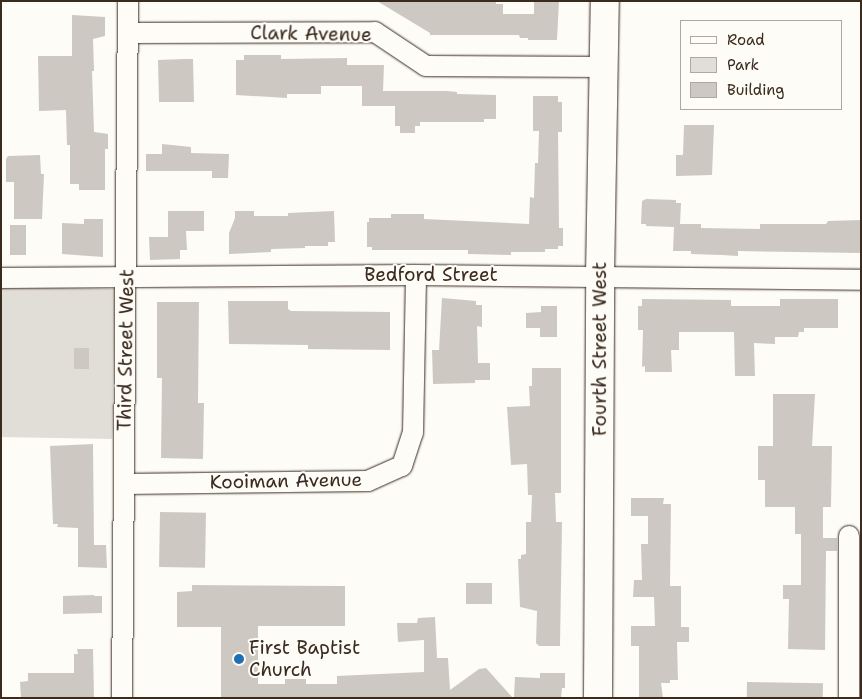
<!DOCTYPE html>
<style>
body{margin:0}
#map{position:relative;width:862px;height:699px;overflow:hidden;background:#fdfcf7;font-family:"Shantell Sans",sans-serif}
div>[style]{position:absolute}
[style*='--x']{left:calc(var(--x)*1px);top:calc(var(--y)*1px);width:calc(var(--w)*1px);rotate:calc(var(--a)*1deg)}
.green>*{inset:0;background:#e1ded7;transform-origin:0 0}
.building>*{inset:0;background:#cdc8c2;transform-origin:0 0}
.roads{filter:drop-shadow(0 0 1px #3b2a1e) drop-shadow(0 0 1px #3b2a1e)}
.street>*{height:20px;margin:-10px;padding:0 10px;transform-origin:10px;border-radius:10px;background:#fdfcf7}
.secondary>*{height:28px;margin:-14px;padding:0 14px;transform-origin:14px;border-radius:14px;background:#fdfcf7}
.dots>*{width:14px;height:14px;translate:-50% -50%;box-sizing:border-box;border:2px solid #fdfcf7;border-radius:50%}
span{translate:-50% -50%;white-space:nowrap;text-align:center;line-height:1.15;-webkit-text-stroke:4px #fdfcf7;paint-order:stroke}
.street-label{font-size:19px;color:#3b2a1e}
.poi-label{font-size:19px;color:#3b2a1e}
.left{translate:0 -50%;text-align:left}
.frame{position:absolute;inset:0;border:2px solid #3b2a1e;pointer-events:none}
.legend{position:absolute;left:680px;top:20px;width:162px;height:90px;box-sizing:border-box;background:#fdfcf7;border:1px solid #afa8a0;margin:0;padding:6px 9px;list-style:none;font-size:15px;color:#3b2a1e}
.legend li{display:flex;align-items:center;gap:10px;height:25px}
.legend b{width:25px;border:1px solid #afa8a0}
</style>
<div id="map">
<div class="green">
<div style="left:1px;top:287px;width:114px;height:150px;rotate:1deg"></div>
</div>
<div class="building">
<div style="clip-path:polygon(377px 1px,496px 1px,496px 4px,503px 4px,503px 14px,534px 14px,534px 1px,559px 1px,557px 40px,528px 40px,528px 38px,520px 38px,519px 35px,430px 35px,430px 33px)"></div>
<div style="clip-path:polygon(72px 15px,105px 17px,105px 36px,93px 39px,94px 71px,92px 71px,94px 132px,108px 134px,108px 149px,105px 149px,105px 190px,79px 190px,79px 184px,70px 184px,70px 145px,67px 145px,66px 110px,39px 111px,38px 56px,72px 56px)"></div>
<div style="clip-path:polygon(244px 55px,281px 55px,281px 59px,347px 58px,347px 65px,384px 65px,383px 91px,447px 91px,457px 92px,457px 94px,496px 95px,496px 119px,484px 119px,484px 122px,420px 122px,420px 126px,415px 126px,415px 133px,400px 133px,400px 126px,395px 126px,395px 106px,362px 106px,362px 86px,321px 86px,321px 94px,287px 94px,287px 98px,236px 95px,236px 60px,244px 60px)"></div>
<div style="clip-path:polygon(184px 59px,193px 59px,194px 102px,159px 102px,158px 60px)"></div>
<div style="clip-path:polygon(533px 96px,558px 96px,558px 102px,562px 102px,562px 132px,558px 132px,559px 228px,563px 228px,563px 246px,558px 246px,558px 249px,545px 249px,545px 252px,511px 252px,511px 255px,468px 254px,468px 250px,372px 250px,372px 247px,367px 247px,367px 222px,369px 222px,369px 218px,391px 218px,391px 214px,424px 214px,424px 219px,529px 224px,530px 197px,534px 198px,535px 163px,538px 163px,539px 131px,533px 131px)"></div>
<div style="clip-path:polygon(684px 125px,714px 125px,712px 175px,676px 176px,676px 155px,683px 155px)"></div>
<div style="clip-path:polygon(162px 144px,191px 147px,191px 153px,229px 154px,228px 178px,212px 178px,212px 171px,146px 171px,146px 154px,162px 154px)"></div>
<div style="clip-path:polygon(40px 155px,41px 174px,44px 174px,42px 219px,14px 219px,14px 182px,6px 182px,6px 159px,8px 156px)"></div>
<div style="clip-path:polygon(646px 199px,676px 200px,676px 203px,681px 203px,680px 224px,701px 224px,701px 228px,760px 229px,760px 224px,826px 224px,828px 221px,861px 220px,861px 253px,738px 251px,738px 256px,722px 255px,691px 254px,691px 251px,673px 251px,674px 227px,646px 226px,646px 224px,641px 224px,642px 201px)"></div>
<div style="clip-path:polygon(168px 211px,204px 211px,204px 231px,186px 231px,187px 250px,180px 250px,180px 259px,150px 260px,149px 237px,168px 237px)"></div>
<div style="clip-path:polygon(235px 211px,254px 211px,254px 216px,288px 216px,288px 213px,334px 211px,335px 242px,328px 242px,328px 246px,305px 246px,305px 248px,271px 249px,271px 252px,229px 254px,229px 233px,235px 218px)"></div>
<div style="clip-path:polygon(84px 219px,103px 219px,103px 257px,62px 254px,62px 223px,84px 224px)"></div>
<div style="left:10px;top:225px;width:16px;height:30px"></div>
<div style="clip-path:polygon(442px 298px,476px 301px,476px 305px,482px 305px,482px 327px,477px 326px,478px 363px,490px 363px,490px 380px,475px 380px,475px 383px,433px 384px,432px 350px,439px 350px)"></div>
<div style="clip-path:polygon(642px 299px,731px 300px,731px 306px,780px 306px,780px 299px,838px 299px,838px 328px,804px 328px,804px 332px,799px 332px,798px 337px,775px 337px,775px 344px,754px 343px,755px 376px,735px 376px,734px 332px,679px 332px,679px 350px,671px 350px,672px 372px,645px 372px,645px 366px,642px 367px,643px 330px,638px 330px,638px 306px,642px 306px)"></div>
<div style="clip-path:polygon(228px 301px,288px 301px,288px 309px,291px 311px,390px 312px,390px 350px,308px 349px,308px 345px,229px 344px)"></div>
<div style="clip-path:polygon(157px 302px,199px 302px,198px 403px,204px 403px,203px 459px,161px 458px,162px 378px,157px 378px)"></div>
<div style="clip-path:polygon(541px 306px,557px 306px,557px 337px,540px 337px,540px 328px,526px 328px,526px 313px,541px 312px)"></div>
<div style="left:89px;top:348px;width:21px;height:15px;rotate:90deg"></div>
<div style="clip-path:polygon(532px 368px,561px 368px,561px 493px,555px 493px,556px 522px,562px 522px,560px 646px,539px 646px,536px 643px,537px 611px,520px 607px,518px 559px,521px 559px,521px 555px,526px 554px,526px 522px,531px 522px,532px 495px,528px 495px,527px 464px,511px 465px,507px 407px,530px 406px,529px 386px,532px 386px)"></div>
<div style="clip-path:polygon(773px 394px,815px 394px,812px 446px,832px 446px,831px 507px,823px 507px,823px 538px,837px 538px,837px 551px,826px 551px,825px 650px,788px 649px,789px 599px,783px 599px,783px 585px,801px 585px,801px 534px,795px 534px,795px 507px,765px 507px,765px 480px,758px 480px,758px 446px,773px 446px)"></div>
<div style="clip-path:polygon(93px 444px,94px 545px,106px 545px,107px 568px,78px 567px,78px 528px,57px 527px,58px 524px,53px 524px,50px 446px)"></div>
<div style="clip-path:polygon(631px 498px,664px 498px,663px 504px,671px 504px,670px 586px,681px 586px,681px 627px,689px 627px,689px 642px,677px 642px,678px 680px,670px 680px,670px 683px,661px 683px,663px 698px,639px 698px,639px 646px,631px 646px,631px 626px,655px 626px,654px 597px,633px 597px,634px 580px,642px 580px,641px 544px,648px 544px,648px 516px,631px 516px)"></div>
<div style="left:160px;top:512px;width:46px;height:55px;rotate:1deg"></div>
<div style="left:466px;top:583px;width:26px;height:21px"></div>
<div style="clip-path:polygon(192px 585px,345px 586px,345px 626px,258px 626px,258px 684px,285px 684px,285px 679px,306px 679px,306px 684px,337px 684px,337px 676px,424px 672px,424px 640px,398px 642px,397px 623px,417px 623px,418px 618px,435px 617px,437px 658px,448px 658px,450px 690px,479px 669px,486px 668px,513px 698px,221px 698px,221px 627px,177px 627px,177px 592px,192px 591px)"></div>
<div style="clip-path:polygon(94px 595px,94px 596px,102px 596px,102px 613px,63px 614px,63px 596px)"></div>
<div style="clip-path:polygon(77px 649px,93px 649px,94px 698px,21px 698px,20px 682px,28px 681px,28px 673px,74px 673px,74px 654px,78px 654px)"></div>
<div style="clip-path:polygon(540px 673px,565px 673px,565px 688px,562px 688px,561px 698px,514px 698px,515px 677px,540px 678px)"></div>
<div style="left:747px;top:682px;width:76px;height:16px;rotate:1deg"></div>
</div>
<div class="roads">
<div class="street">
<div style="--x:128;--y:33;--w:247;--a:-0.2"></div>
<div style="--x:375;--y:32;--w:61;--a:33.7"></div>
<div style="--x:426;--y:66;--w:178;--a:0.3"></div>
<div style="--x:1;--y:278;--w:415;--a:-0.4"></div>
<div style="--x:416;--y:275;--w:445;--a:0.6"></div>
<div style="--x:125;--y:484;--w:243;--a:-0.7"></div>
<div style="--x:368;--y:481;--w:37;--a:-24"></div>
<div style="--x:402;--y:466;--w:35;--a:-72"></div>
<div style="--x:413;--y:433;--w:158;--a:-88.9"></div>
<div style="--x:122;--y:698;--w:697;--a:-89.51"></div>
<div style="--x:849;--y:698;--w:162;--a:-90"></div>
</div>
<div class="secondary">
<div style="--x:598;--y:698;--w:422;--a:-89.7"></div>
<div style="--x:600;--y:276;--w:275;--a:-89"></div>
</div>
</div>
<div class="dots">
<div style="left:239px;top:659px;background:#1f6fb2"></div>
</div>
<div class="street-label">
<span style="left:311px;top:34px;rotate:1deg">Clark Avenue</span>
<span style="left:431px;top:275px">Bedford Street</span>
<span style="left:600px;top:349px;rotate:-90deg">Fourth Street West</span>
<span style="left:126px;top:350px;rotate:-89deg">Third Street West</span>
<span style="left:286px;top:481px;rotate:-1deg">Kooiman Avenue</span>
</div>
<div class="poi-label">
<span class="left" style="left:249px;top:659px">First Baptist<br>Church</span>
</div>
<div class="frame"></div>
<ul class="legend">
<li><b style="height:6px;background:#fdfcf7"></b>Road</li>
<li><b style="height:14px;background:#e1ded7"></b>Park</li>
<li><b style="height:14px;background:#cdc8c2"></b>Building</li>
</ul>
</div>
